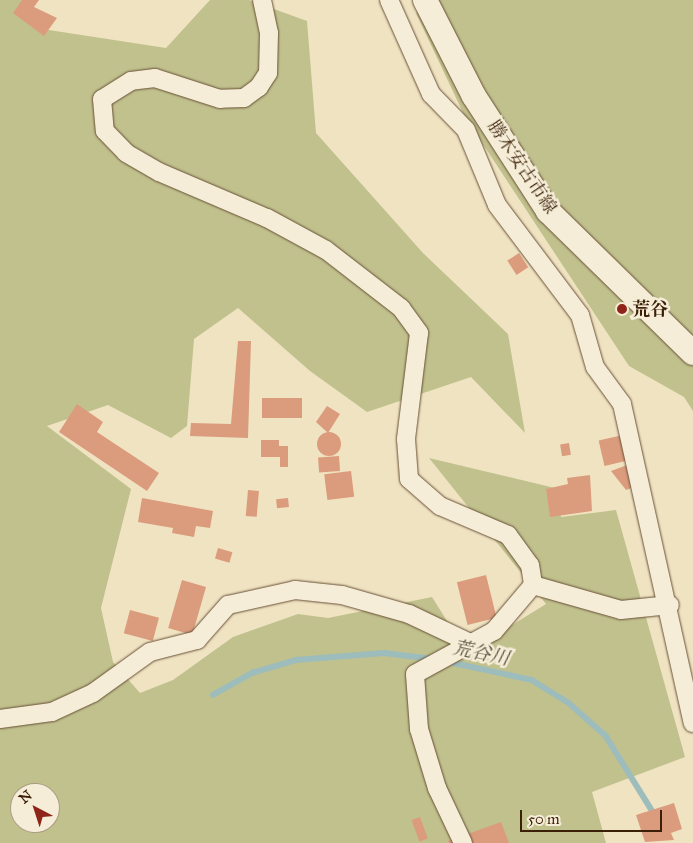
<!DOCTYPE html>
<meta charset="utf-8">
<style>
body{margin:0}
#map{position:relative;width:693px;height:843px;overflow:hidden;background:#f0e3c2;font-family:"IM FELL Great Primer","Noto Serif JP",serif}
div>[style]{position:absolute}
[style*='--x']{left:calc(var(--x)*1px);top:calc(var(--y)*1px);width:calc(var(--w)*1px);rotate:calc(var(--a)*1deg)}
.green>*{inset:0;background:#c1c18e}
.stream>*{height:5.5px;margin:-2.75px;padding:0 2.75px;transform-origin:2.75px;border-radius:2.75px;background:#9dbcbc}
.building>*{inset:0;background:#db9c7d;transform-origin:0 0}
.round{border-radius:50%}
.roads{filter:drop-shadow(0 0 1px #685036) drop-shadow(0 0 1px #685036)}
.street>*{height:18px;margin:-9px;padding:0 9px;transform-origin:9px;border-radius:9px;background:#f5edd7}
.secondary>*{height:24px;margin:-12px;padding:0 12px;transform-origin:12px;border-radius:12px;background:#f5edd7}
.dots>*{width:14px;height:14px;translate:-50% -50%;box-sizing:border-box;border:2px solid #f5edd7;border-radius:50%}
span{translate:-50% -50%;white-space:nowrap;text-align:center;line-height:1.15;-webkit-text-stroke:5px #f5edd7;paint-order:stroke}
.street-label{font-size:18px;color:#3b1f07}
.poi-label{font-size:18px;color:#3b1f07;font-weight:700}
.left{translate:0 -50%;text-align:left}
.water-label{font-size:19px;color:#584e3d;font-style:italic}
.north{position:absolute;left:10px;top:783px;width:50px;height:50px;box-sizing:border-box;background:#f5edd7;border:1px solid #ab9b84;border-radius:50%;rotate:320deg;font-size:14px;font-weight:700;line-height:20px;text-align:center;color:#3b1f07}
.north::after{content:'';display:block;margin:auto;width:18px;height:22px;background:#8f2418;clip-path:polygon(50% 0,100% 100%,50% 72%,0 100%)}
.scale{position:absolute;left:520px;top:810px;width:142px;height:22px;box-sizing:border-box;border:2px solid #3b1f07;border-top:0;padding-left:6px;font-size:15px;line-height:18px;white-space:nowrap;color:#3b1f07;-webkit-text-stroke:4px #f5edd7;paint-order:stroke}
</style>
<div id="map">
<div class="green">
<div style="clip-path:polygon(evenodd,0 0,23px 0,36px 28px,166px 48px,210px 0,249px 0,307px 21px,316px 133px,423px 253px,508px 334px,525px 433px,471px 377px,367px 412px,310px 371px,238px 308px,194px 339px,187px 426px,171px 438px,108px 405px,47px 426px,131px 489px,101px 608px,113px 662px,140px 693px,173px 680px,233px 637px,298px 614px,328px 618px,432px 597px,467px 653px,546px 604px,429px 458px,555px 488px,561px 517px,616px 510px,685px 757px,592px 792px,606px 843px,0 843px,0 0,20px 793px,50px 793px,50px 823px,20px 823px,20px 793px)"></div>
<div style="clip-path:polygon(428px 0,693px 0,693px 411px,684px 397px,629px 366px,465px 117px,416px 13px)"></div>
</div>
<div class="stream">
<div style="--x:449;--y:662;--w:85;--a:12.2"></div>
<div style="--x:532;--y:680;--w:44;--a:31.9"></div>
<div style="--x:569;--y:703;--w:50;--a:41.7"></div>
<div style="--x:606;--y:736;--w:93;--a:58.2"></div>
<div style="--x:213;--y:695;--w:45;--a:-29.4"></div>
<div style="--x:252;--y:673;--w:46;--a:-16.5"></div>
<div style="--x:296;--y:660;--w:88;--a:-4.5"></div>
<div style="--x:384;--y:653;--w:49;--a:7"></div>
</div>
<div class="building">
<div style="clip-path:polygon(22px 0,39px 0,34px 7px,57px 18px,44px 36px,13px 13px)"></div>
<div style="left:519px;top:253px;width:17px;height:14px;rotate:57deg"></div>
<div style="clip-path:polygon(238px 341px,251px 341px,248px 438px,190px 436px,191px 423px,231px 424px)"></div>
<div style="left:302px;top:398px;width:20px;height:40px;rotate:90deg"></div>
<div style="clip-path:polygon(77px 404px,103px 422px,97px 432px,159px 473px,147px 491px,59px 432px)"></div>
<div style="clip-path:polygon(327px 406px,340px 414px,328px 433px,316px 422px)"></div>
<div class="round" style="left:317px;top:432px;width:24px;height:24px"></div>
<div style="left:623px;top:435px;width:26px;height:25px;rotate:77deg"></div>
<div style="clip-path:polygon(261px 440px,279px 440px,279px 446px,288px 446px,288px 467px,280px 467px,280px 457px,261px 457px)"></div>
<div style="left:569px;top:443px;width:12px;height:9px;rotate:81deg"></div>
<div style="left:339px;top:456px;width:15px;height:21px;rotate:86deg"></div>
<div style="clip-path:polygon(630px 464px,639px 485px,626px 490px,611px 471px)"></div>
<div style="left:351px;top:471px;width:26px;height:27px;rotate:83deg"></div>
<div style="clip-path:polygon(590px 475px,592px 511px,550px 517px,546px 489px,568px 484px,567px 478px)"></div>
<div style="left:248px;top:490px;width:11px;height:26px;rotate:5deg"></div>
<div style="clip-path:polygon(142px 498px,213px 511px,210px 528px,196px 526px,194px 537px,172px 533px,173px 528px,138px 522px)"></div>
<div style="left:288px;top:498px;width:9px;height:12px;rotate:84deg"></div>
<div style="left:218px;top:548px;width:15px;height:11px;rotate:16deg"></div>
<div style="left:486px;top:575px;width:44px;height:30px;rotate:76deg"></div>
<div style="left:182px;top:580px;width:25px;height:50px;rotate:16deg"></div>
<div style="left:130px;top:610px;width:30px;height:24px;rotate:15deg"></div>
<div style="clip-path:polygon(674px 803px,682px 829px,671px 833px,674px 840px,645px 842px,636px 815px)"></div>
<div style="left:420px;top:817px;width:23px;height:9px;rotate:70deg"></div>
<div style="clip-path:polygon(501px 822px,509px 843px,449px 843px,448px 841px)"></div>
</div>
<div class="roads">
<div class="street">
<div style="--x:262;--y:0;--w:34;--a:78"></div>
<div style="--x:269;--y:33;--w:40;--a:91.4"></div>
<div style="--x:268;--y:73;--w:17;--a:123"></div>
<div style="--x:259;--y:87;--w:19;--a:144"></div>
<div style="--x:244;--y:98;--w:24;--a:178"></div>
<div style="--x:220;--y:99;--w:68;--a:-162.1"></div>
<div style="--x:155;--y:78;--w:24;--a:173"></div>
<div style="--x:131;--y:81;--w:34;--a:148"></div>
<div style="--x:102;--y:99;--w:32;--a:85"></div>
<div style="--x:105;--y:131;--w:30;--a:46"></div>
<div style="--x:126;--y:153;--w:38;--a:30"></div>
<div style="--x:159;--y:172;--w:117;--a:23.1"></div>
<div style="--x:267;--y:218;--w:67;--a:28.5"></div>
<div style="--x:326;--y:250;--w:95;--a:37.7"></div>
<div style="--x:401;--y:308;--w:31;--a:54"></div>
<div style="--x:419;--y:333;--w:107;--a:97"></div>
<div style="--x:406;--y:439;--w:40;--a:85.7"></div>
<div style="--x:409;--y:479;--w:41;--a:41.1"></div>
<div style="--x:440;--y:506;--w:74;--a:23.1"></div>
<div style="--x:508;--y:535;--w:37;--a:54"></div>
<div style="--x:530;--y:565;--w:20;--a:81"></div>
<div style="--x:389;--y:0;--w:103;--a:65.9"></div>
<div style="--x:431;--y:94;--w:50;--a:45.8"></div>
<div style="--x:466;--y:130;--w:81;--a:67.5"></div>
<div style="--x:497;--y:205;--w:138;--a:53"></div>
<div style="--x:580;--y:315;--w:54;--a:73.9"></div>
<div style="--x:595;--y:367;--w:46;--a:53.9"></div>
<div style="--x:622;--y:404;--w:327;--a:77.5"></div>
<div style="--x:533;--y:585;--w:91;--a:15.9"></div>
<div style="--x:621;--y:610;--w:49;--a:-5.8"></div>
<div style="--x:0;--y:719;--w:52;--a:-7.7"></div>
<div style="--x:52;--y:712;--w:45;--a:-24.9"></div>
<div style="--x:93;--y:693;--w:70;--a:-35.7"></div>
<div style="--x:150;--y:652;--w:49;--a:-14.3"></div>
<div style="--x:197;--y:640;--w:47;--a:-48.5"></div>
<div style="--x:228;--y:605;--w:69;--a:-12.6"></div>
<div style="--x:295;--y:590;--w:47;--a:6.1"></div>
<div style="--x:342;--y:595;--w:70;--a:15.8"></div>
<div style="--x:409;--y:614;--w:65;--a:25.4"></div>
<div style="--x:463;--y:843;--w:61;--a:-115.3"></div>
<div style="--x:437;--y:788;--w:62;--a:-107"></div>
<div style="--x:419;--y:729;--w:55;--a:-94.2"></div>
<div style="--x:415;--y:674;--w:90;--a:-28.6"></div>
<div style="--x:494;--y:631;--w:60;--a:-49.7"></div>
</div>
<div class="secondary">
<div style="--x:425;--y:0;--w:108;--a:63"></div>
<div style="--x:474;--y:96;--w:137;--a:57.2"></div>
<div style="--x:548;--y:211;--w:203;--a:44.4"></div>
</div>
</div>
<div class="dots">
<div style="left:622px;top:309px;background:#8f2418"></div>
</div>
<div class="street-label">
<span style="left:522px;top:167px;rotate:56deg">勝木安古市線</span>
</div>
<div class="poi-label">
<span class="left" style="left:632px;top:309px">荒谷</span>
</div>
<div class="water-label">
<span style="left:481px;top:653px;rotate:12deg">荒谷川</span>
</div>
<div class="north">N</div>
<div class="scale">50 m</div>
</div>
